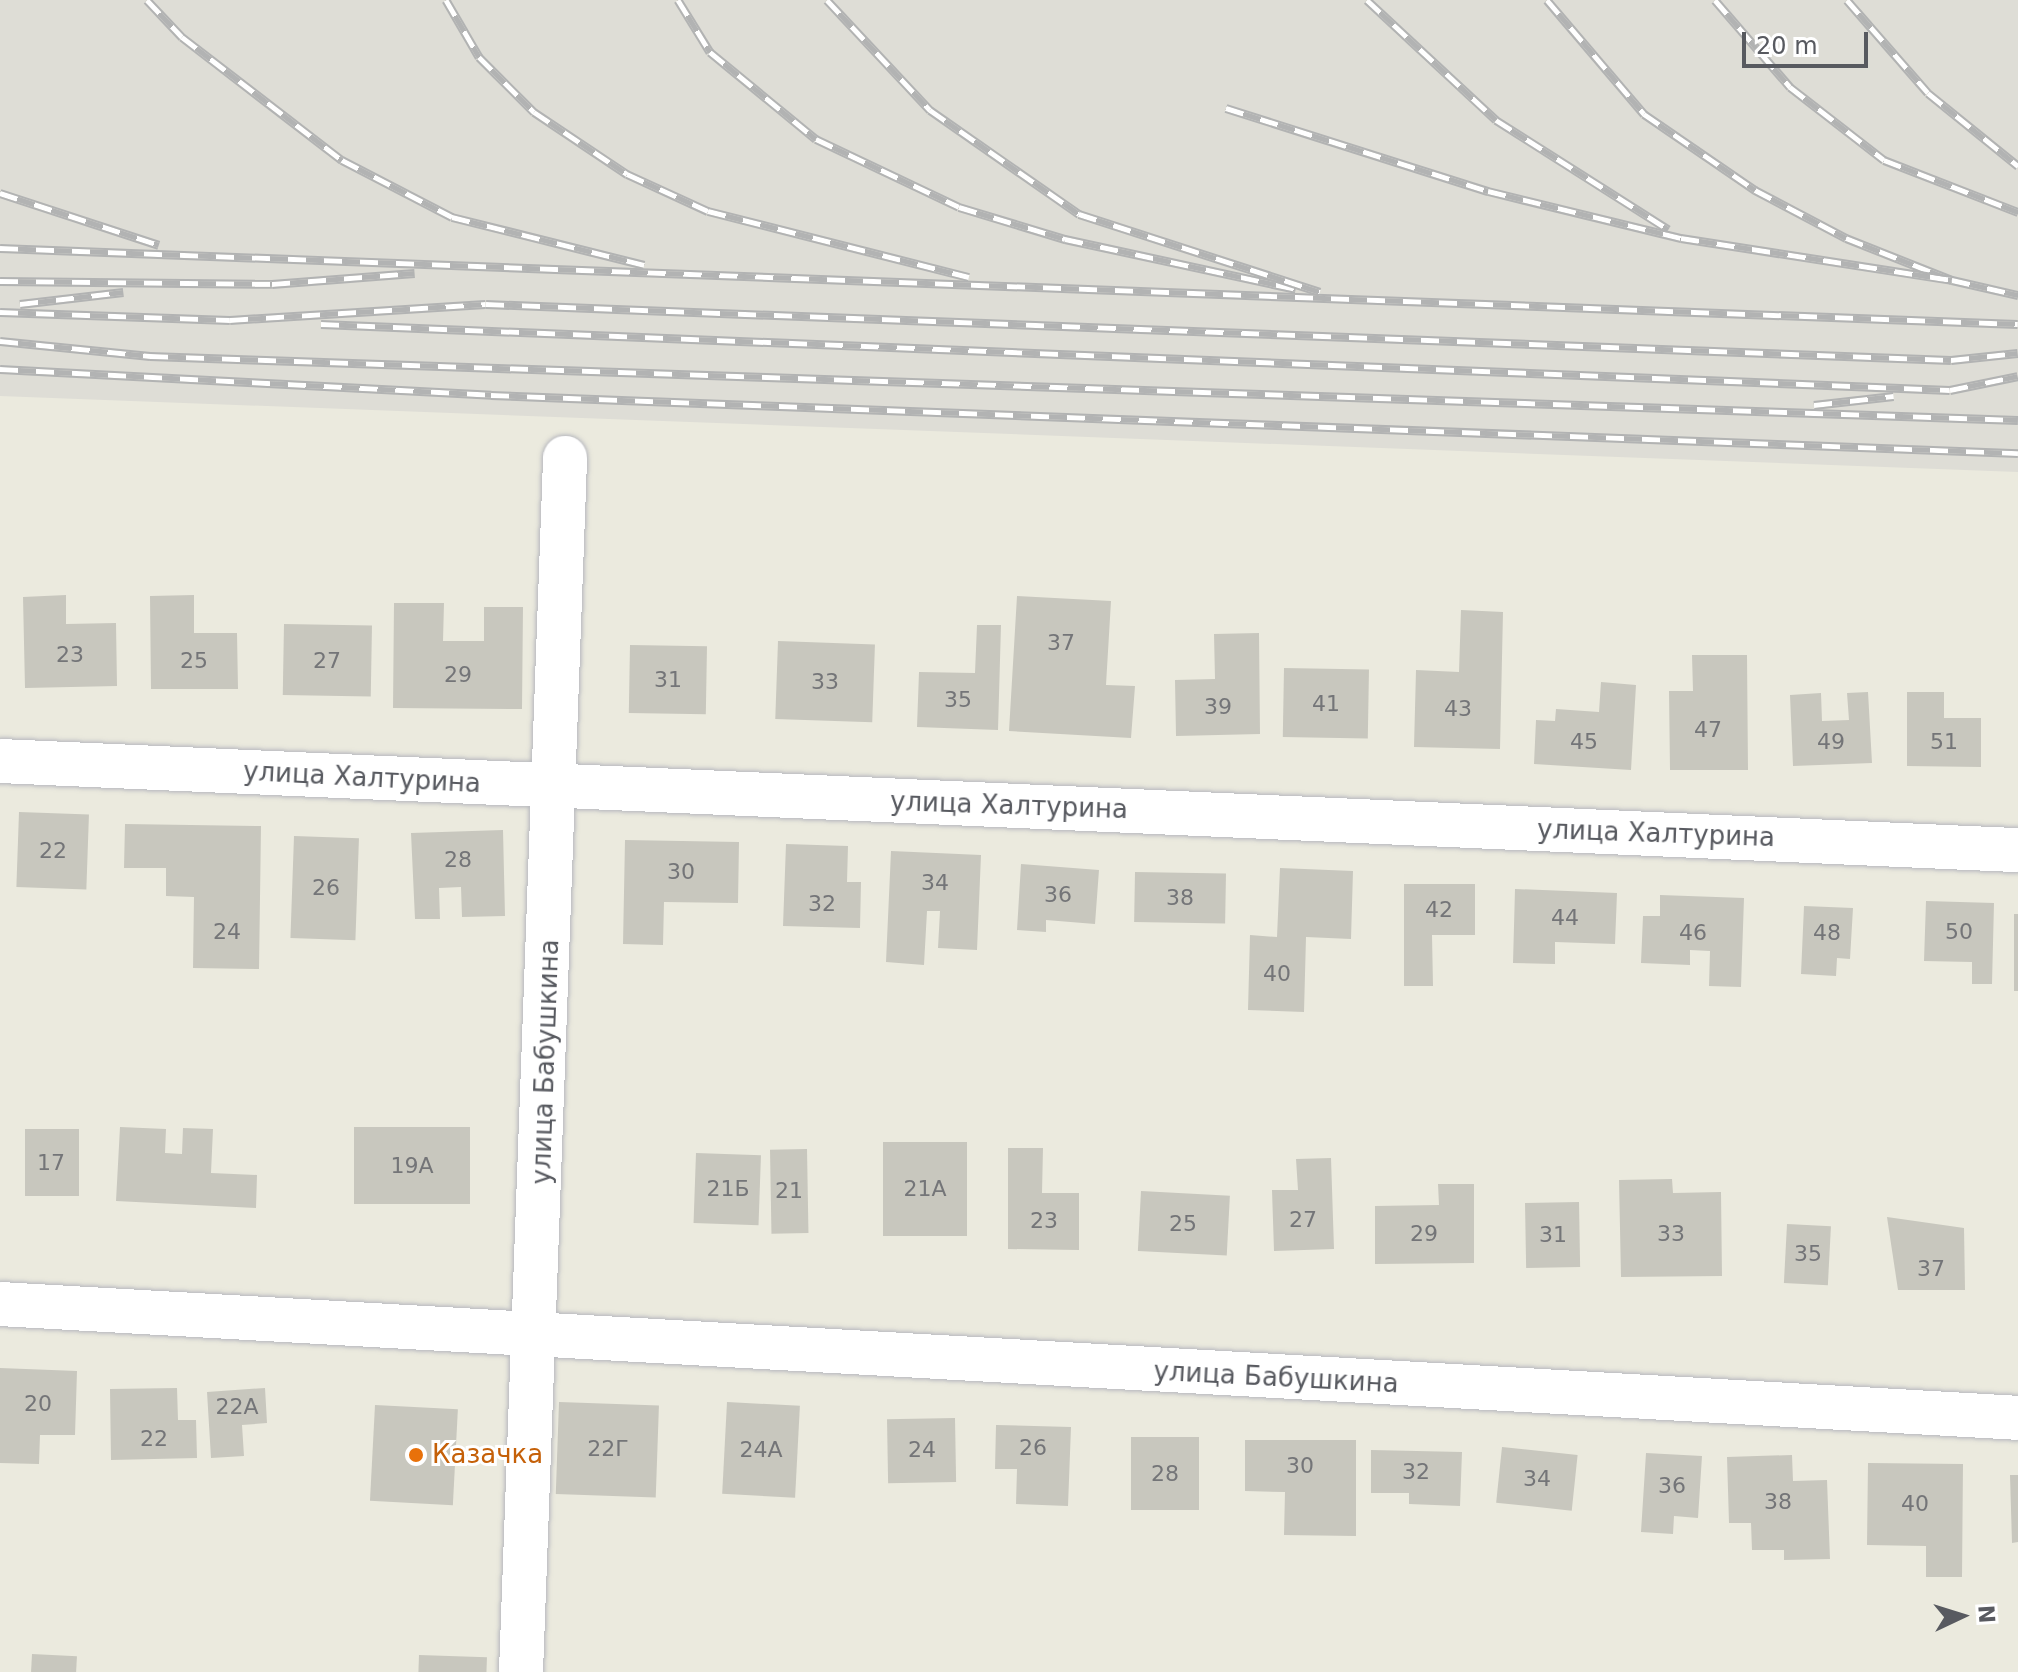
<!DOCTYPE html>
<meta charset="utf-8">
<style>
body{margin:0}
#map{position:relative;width:2018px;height:1672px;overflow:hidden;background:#ebeade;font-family:"DejaVu Sans",sans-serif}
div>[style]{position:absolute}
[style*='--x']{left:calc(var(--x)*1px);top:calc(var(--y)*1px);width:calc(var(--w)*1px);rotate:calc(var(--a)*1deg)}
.industrial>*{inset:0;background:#deddd6}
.building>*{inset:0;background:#c8c7be;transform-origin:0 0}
.roads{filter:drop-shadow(0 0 2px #b7b8be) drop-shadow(0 0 2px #b7b8be)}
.minor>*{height:44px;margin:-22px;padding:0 22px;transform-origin:22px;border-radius:22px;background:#fff}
.rail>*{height:9px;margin-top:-4.5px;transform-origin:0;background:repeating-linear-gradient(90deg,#fff 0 18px,#b2b3b3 0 36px);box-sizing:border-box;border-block:2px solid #b2b3b3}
.dots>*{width:22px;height:22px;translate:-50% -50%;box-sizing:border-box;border:4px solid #fff;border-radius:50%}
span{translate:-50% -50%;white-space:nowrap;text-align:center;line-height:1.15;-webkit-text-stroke:6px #fff;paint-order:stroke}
.number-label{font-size:22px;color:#747578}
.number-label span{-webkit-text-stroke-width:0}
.street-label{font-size:26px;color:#585a60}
.food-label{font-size:26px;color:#c56008}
.left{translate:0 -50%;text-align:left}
.north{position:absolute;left:1922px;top:1576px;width:80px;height:80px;-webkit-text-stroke:6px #fff;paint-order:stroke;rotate:86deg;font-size:22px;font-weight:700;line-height:32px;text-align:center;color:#585a60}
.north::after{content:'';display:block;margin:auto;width:28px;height:36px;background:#585a60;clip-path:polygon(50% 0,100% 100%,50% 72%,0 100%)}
.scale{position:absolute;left:1742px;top:32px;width:126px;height:36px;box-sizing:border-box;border:4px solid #585a60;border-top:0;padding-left:10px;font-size:24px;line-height:28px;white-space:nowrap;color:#585a60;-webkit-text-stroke:6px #fff;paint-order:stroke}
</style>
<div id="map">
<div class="industrial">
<div style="clip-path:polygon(0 0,2018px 0,2018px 472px,0 396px)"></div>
</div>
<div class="building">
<div style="clip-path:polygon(66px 595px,66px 624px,116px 623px,117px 686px,25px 688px,23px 597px)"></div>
<div style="clip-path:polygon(194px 595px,194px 633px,237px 633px,238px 689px,151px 689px,150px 596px)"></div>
<div style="clip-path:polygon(1017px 596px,1111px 601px,1106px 685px,1135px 686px,1131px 738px,1009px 731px)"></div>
<div style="clip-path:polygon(394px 603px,444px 603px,443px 641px,484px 641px,484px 607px,523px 607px,522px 709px,393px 708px)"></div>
<div style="clip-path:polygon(1461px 610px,1503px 612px,1500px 749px,1414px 747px,1416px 670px,1459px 672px)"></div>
<div style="left:284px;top:624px;width:88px;height:71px;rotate:1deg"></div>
<div style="clip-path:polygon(977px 625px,1001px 625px,998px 730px,917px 727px,919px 672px,975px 673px)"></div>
<div style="clip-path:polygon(1259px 633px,1260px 734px,1176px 736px,1175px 680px,1215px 679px,1214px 634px)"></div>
<div style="left:778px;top:641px;width:97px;height:78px;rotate:2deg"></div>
<div style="left:630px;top:645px;width:77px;height:68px;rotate:1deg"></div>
<div style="clip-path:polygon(1692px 655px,1747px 655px,1748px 770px,1670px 770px,1669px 691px,1693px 691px)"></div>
<div style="left:1284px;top:668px;width:85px;height:69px;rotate:1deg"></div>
<div style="clip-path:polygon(1601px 682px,1636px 685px,1631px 770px,1534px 764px,1536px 720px,1555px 721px,1556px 709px,1599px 712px)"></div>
<div style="clip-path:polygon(1868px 692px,1872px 763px,1793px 766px,1790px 695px,1821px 693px,1822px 721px,1849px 720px,1847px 693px)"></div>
<div style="clip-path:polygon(1907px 692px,1944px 692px,1944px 718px,1981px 718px,1981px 767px,1907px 766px)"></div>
<div style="left:19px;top:812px;width:70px;height:75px;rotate:2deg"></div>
<div style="clip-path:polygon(125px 824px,261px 826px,259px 969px,193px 968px,194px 897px,166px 896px,166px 868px,124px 868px)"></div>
<div style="clip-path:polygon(503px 830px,505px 916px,462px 917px,461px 887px,439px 888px,440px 919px,415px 919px,411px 833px)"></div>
<div style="left:294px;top:836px;width:65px;height:102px;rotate:2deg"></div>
<div style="clip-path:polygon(625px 840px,739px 842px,738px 903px,664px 902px,663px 945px,623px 944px)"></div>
<div style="clip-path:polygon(786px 844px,848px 846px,847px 882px,861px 882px,860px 928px,783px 926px)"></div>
<div style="clip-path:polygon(891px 851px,981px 855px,977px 950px,938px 948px,940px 911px,927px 911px,924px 965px,886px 962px)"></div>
<div style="clip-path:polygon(1021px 864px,1099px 870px,1095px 924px,1046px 920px,1046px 932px,1017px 930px)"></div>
<div style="clip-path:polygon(1280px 868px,1353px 871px,1351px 939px,1306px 937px,1304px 1012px,1248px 1010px,1250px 935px,1277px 937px)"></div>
<div style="left:1135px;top:872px;width:91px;height:50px;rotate:1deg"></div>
<div style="clip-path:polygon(1404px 884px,1475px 884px,1475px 935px,1432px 935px,1433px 986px,1404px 986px)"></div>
<div style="clip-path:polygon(1515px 889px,1617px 893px,1615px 944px,1555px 942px,1555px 964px,1513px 963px)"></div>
<div style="clip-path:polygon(1660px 895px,1744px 898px,1741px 987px,1709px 986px,1710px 951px,1690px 950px,1690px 965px,1641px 963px,1643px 916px,1660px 916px)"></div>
<div style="clip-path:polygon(1926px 901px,1994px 903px,1992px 984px,1972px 984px,1972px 962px,1924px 961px)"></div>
<div style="clip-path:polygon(1804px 906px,1853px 908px,1850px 959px,1837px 958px,1836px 976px,1801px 974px)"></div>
<div style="left:2014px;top:914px;width:4px;height:77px"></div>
<div style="clip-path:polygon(120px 1127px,166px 1129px,165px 1153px,182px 1154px,183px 1128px,213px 1129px,211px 1173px,257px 1175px,256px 1208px,116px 1201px)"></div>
<div style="left:354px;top:1127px;width:116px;height:77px"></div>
<div style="left:25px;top:1129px;width:54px;height:67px"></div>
<div style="left:883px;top:1142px;width:84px;height:94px"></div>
<div style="clip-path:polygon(1008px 1148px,1043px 1148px,1042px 1193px,1079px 1193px,1079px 1250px,1008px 1249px)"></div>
<div style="left:807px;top:1149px;width:84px;height:37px;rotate:89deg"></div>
<div style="left:696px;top:1153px;width:65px;height:70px;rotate:2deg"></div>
<div style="clip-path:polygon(1331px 1158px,1334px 1249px,1274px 1251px,1272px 1190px,1298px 1190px,1296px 1159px)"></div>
<div style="clip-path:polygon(1672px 1179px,1673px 1193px,1721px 1192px,1722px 1276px,1621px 1277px,1619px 1180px)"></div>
<div style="clip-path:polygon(1438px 1184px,1474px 1184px,1474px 1263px,1375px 1264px,1375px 1206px,1439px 1205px)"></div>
<div style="left:1141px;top:1191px;width:89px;height:60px;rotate:3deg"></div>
<div style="left:1579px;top:1202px;width:65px;height:54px;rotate:89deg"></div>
<div style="clip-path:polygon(1887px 1217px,1964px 1228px,1965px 1290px,1898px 1290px)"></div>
<div style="left:1787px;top:1224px;width:44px;height:59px;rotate:3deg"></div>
<div style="clip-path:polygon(0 1368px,77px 1371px,75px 1435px,40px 1435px,39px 1464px,0 1463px)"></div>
<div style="clip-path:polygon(177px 1388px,178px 1420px,196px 1420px,197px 1458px,111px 1460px,110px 1389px)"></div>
<div style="clip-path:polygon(265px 1388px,267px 1423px,242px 1425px,244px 1456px,211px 1458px,207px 1392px)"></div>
<div style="left:559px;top:1402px;width:100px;height:92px;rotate:2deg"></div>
<div style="left:727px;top:1402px;width:73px;height:92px;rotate:3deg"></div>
<div style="left:375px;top:1405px;width:83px;height:96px;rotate:3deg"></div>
<div style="left:955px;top:1418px;width:64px;height:68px;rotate:89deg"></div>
<div style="clip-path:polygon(996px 1425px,1071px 1427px,1068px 1506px,1016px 1504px,1017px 1469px,995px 1469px)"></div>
<div style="left:1199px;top:1437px;width:73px;height:68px;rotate:90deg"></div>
<div style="clip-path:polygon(1245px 1440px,1356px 1440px,1356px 1536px,1284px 1535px,1285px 1492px,1245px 1491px)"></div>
<div style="left:1502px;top:1447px;width:76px;height:56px;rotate:6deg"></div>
<div style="clip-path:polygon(1371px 1450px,1462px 1452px,1460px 1506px,1409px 1504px,1409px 1493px,1371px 1493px)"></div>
<div style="clip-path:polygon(1646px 1453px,1702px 1456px,1698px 1518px,1674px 1516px,1673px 1534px,1641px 1532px)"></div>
<div style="clip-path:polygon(1792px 1455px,1793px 1481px,1827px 1480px,1830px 1559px,1784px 1560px,1784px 1550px,1752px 1550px,1751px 1523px,1729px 1523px,1727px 1457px)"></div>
<div style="clip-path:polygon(1868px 1463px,1963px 1464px,1962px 1577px,1926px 1577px,1926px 1546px,1867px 1545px)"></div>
<div style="clip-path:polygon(2010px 1475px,2018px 1475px,2018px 1542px,2012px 1543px)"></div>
<div style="left:32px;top:1654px;width:45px;height:18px;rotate:3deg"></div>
<div style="left:419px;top:1655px;width:68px;height:17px;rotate:2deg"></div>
</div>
<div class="roads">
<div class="minor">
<div style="--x:0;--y:761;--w:2020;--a:2.53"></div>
<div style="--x:0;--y:1304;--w:2021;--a:3.23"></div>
<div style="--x:521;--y:1672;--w:1215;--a:-87.92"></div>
</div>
</div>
<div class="rail">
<div style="--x:147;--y:0;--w:51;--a:46.6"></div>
<div style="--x:182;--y:37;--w:202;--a:37.6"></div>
<div style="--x:342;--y:160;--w:124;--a:27.4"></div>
<div style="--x:452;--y:217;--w:198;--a:14"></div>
<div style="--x:446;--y:0;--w:66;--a:59.9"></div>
<div style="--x:479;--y:57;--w:78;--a:45"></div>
<div style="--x:534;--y:112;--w:112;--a:33.7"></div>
<div style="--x:627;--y:174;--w:89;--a:24.6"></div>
<div style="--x:708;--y:211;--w:269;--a:14.2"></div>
<div style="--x:678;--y:0;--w:61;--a:58.4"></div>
<div style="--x:710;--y:52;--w:137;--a:39.4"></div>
<div style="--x:816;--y:139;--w:158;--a:25.4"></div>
<div style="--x:959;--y:207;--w:111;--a:16.8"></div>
<div style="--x:1065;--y:239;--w:236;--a:12.2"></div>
<div style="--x:827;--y:0;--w:151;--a:46.9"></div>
<div style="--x:930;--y:110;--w:182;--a:34.9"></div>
<div style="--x:1079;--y:214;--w:253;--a:17.9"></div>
<div style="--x:1367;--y:0;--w:176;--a:42.9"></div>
<div style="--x:1496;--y:120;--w:204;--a:32.4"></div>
<div style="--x:1547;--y:0;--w:150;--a:49.6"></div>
<div style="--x:1644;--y:114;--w:135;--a:34.4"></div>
<div style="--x:1755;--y:190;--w:103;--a:27.8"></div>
<div style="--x:1846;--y:238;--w:114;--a:21.6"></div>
<div style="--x:1952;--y:280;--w:68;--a:12.8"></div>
<div style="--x:1715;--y:0;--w:115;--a:49.2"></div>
<div style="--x:1790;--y:87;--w:119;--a:37.8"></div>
<div style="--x:1884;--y:160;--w:144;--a:21.2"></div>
<div style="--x:1847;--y:0;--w:123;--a:48.9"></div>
<div style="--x:1928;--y:93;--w:116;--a:39"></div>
<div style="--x:1226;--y:108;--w:275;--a:17.6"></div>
<div style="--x:1488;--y:191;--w:199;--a:13.7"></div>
<div style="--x:1681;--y:238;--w:274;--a:8.8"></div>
<div style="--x:0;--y:193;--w:167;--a:18.1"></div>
<div style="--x:0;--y:248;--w:2019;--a:2.16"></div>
<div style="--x:0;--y:281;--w:272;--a:0.6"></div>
<div style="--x:272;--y:284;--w:143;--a:-4.4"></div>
<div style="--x:20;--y:304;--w:104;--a:-6.6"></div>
<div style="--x:0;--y:312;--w:230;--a:2"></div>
<div style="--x:230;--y:320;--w:256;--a:-3.6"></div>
<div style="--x:486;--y:304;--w:1466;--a:2.19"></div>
<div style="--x:1951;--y:360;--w:67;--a:-6"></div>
<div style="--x:321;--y:324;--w:1630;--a:2.32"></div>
<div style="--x:1950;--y:390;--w:69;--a:-11.6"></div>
<div style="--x:0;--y:341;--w:151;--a:5.7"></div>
<div style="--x:150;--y:356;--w:1869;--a:1.96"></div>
<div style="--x:0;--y:369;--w:492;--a:3"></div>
<div style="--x:491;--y:395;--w:1528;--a:2.18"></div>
<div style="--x:1814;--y:405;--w:80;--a:-6.5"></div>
</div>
<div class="dots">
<div style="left:416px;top:1455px;background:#e8710a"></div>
</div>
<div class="number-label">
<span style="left:1061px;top:643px">37</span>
<span style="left:70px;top:655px">23</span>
<span style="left:194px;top:661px">25</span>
<span style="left:327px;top:661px">27</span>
<span style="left:458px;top:675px">29</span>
<span style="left:668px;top:680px">31</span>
<span style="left:825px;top:682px">33</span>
<span style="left:958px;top:700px">35</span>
<span style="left:1326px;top:704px">41</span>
<span style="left:1218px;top:707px">39</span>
<span style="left:1458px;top:709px">43</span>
<span style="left:1708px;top:730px">47</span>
<span style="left:1584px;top:742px">45</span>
<span style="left:1831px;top:742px">49</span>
<span style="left:1944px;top:742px">51</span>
<span style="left:53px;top:851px">22</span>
<span style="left:458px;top:860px">28</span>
<span style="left:681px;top:872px">30</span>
<span style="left:935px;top:883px">34</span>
<span style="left:326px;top:888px">26</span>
<span style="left:1058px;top:895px">36</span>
<span style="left:1180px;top:898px">38</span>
<span style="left:822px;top:904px">32</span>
<span style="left:1439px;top:910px">42</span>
<span style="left:1565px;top:918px">44</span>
<span style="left:227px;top:932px">24</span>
<span style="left:1959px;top:932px">50</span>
<span style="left:1693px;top:933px">46</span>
<span style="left:1827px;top:933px">48</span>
<span style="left:1277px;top:974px">40</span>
<span style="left:51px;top:1163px">17</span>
<span style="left:412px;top:1166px">19А</span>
<span style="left:728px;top:1189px">21Б</span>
<span style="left:925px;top:1189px">21А</span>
<span style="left:789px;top:1191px">21</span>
<span style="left:1303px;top:1220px">27</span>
<span style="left:1044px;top:1221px">23</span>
<span style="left:1183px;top:1224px">25</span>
<span style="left:1424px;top:1234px">29</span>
<span style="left:1671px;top:1234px">33</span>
<span style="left:1553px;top:1235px">31</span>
<span style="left:1808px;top:1254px">35</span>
<span style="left:1931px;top:1269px">37</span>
<span style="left:38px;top:1404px">20</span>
<span style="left:237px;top:1407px">22А</span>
<span style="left:154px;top:1439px">22</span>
<span style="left:1033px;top:1448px">26</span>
<span style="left:608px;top:1449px">22Г</span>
<span style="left:761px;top:1450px">24А</span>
<span style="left:922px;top:1450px">24</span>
<span style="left:1300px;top:1466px">30</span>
<span style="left:1416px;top:1472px">32</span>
<span style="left:1165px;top:1474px">28</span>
<span style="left:1537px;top:1479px">34</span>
<span style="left:1672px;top:1486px">36</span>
<span style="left:1778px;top:1502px">38</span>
<span style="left:1915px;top:1504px">40</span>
</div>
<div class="street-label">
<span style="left:362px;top:778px;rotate:3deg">улица Халтурина</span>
<span style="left:1009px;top:806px;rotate:2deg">улица Халтурина</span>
<span style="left:1656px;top:834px;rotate:2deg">улица Халтурина</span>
<span style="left:546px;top:1062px;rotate:-88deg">улица Бабушкина</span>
<span style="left:1276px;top:1378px;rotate:3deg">улица Бабушкина</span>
</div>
<div class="food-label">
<span class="left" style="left:432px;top:1455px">Казачка</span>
</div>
<div class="north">N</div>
<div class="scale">20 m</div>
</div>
